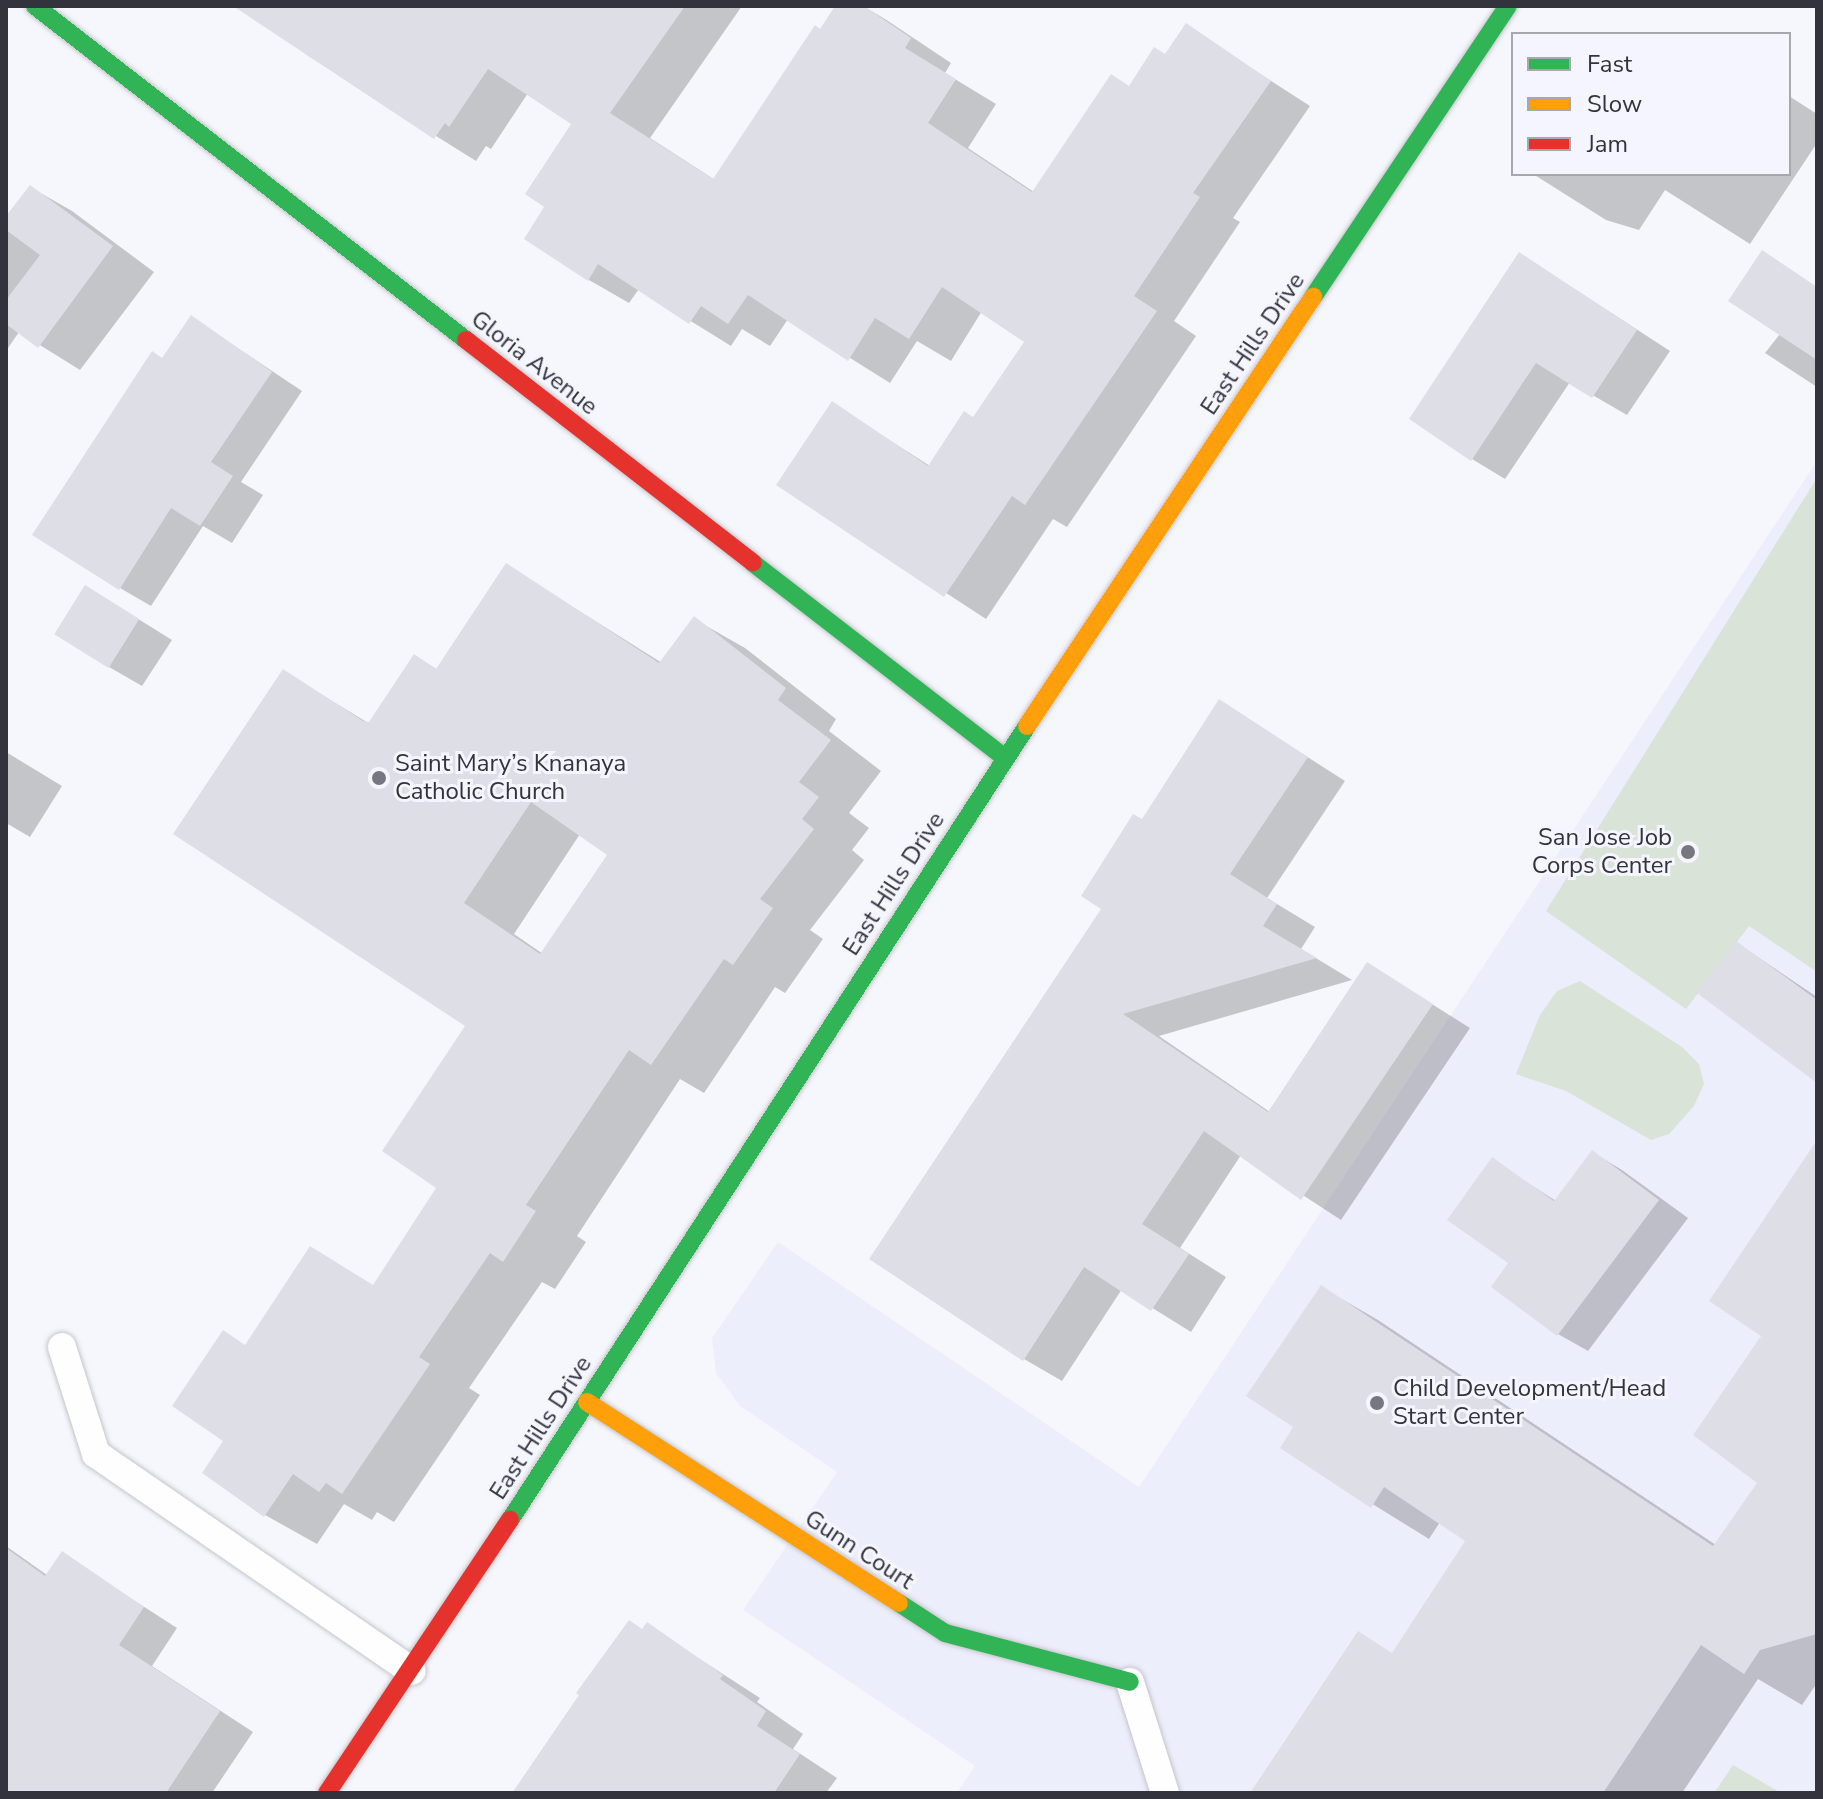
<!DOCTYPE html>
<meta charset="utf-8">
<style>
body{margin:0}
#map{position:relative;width:1823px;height:1799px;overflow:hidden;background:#f6f7fc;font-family:"Nunito Sans",sans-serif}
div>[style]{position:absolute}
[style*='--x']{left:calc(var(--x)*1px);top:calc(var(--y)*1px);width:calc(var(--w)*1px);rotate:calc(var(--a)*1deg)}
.built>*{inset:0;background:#edeefb}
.green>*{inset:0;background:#d9e3d7}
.shadow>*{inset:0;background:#0003}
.building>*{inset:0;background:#dedfe6;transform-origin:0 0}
.roads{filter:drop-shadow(0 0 2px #c4c5cc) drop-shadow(0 0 2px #c4c5cc)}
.lane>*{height:28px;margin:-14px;padding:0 14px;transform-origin:14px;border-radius:14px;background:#fefeff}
.fast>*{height:18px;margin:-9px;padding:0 9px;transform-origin:9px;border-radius:9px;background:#30b455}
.slow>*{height:18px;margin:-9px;padding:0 9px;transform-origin:9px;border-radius:9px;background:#ff9f0a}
.jam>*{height:18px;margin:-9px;padding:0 9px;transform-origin:9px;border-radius:9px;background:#e5322d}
.dots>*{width:22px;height:22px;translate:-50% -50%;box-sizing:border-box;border:4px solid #f4f5fe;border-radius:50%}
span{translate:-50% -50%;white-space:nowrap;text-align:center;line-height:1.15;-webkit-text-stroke:6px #f4f5fe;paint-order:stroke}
.street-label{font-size:24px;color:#32333c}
.poi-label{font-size:24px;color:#32333c}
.left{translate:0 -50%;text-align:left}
.right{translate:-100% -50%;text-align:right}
.frame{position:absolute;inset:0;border:8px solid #32333c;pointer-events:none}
.legend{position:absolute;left:1511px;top:32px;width:280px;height:144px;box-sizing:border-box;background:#f4f5fe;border:2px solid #a6a7b0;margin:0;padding:10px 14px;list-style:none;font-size:24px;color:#32333c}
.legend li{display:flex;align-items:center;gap:16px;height:40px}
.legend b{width:40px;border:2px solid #a6a7b0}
</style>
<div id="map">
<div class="built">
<div style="clip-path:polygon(1817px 461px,1817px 1793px,957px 1793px,975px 1766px,743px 1610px,837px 1472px,740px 1406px,716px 1373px,712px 1338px,778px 1242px,1139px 1487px)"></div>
</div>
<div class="green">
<div style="clip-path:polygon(1817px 478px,1817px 972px,1749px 926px,1686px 1009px,1546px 911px)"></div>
<div style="clip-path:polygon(1580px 981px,1682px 1047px,1699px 1064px,1704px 1084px,1694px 1106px,1669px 1134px,1651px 1140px,1566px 1091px,1516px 1074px,1540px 1015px,1557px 991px)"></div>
<div style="clip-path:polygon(1733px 1765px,1781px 1793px,1714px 1793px)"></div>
</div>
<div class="shadow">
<div style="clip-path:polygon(238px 6px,742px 6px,650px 138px,715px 180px,837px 6px,863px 6px,885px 19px,951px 63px,945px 73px,996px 104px,968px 148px,1034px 192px,1131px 88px,1166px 56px,1186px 26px,1310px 106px,1233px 218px,1240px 222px,1174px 321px,1196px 336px,1067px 527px,1053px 519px,986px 619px,779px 484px,833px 404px,930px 466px,974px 420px,1027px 341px,982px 311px,951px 361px,917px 341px,890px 383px,788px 319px,770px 346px,742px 329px,731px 346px,639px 289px,629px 303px,589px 280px,547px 206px,573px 123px,528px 93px,491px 149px,486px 146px,476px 161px,310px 57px)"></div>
<div style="clip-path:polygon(1789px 96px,1817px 114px,1817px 143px,1750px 244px,1665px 190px,1639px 230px,1606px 220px,1533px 174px,1789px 174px)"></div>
<div style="clip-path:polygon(30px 187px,72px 211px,154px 272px,80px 370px,19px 332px,6px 351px,6px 219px)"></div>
<div style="clip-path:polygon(1553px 275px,1670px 351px,1627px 415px,1570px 382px,1505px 479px,1472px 459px)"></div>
<div style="clip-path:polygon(1817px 287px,1817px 387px,1765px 353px)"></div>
<div style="clip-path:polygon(191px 317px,302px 391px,241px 482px,263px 495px,232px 543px,203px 526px,151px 606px,120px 588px,163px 360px)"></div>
<div style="clip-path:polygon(evenodd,506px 565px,662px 663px,694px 619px,745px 648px,836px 719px,829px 731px,881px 771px,849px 813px,869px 828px,852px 850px,864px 860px,810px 930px,823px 939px,785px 993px,775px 987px,704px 1093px,680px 1079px,577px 1236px,586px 1242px,555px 1289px,542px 1282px,469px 1388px,480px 1395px,394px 1522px,377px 1512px,372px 1520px,344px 1504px,317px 1544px,265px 1515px,205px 1472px,226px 1441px,247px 1346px,374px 1286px,438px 1187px,468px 1025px,284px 672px,370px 724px,415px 656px,438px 670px,506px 565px,580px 834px,610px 854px,543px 954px,514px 934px,580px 834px)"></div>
<div style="clip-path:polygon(119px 607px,172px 640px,142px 686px,109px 667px)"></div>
<div style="clip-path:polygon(1220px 701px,1345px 781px,1267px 898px,1315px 927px,1301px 949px,1352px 980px,1159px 1036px,1270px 1112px,1368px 964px,1470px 1028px,1341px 1220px,1241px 1155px,1180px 1248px,1226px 1277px,1191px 1332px,1122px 1289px,1062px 1381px,1024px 1359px,1104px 908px,1143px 821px)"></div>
<div style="clip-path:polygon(6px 752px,62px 786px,30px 837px,6px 823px)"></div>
<div style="clip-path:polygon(1737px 943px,1817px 997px,1817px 1076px)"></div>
<div style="clip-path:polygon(1817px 1144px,1817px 1683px,1802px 1705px,1758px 1679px,1682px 1793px,1328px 1793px,1468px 1541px,1440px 1522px,1429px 1539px,1282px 1448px,1296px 1427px,1321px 1287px,1378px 1320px,1716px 1545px,1760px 1482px,1764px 1335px)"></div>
<div style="clip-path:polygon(1592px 1152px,1622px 1170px,1688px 1218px,1588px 1351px,1558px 1334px,1511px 1263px,1492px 1160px,1556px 1201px)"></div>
<div style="clip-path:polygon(6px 1546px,47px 1575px,62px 1554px,177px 1628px,152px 1666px,253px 1732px,212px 1793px,6px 1793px)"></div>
<div style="clip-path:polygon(647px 1625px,760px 1698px,757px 1702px,803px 1734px,793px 1749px,837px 1778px,826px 1793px,515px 1793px)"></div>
</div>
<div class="building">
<div style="clip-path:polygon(233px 6px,685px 6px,610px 113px,713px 179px,815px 25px,820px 29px,835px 6px,864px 6px,911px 38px,905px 48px,956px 79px,928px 123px,1032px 192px,1111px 74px,1129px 86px,1154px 47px,1165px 54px,1186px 23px,1271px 81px,1193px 193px,1200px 197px,1134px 296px,1157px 311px,1025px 505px,1012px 496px,944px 597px,776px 485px,832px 401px,928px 466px,964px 411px,973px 417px,1024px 342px,942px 287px,909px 339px,875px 318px,848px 361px,748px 295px,728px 324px,701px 306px,689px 324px,598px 264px,588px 281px,524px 239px,544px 207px,525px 194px,571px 124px,488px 69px,449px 127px,445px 123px,434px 139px)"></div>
<div style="clip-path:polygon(30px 185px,113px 246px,38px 348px,6px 324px,6px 300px,40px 255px,6px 230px,6px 216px)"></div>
<div style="clip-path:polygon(1762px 250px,1817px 287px,1817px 360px,1728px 301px)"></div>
<div style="clip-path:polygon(1519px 252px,1637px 330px,1592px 398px,1536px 363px,1471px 461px,1409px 419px)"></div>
<div style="clip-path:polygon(191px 315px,272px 372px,211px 462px,233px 476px,200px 526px,171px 508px,119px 590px,32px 535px,152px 351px,162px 358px)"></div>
<div style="clip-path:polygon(evenodd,506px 563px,659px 663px,694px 616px,786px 688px,778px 700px,831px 740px,799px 782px,819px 797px,802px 819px,814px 829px,760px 899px,773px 908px,733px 965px,724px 959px,651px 1065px,629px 1050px,526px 1205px,536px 1211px,503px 1262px,490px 1253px,419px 1357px,430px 1364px,342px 1494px,326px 1483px,319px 1492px,293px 1474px,264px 1517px,202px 1473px,223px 1441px,172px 1406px,223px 1330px,245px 1345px,310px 1246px,373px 1285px,436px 1188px,382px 1151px,465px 1026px,173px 834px,283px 669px,363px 721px,369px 722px,414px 654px,436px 669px,506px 563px,531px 802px,607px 855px,540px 954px,464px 903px,531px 802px)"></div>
<div style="left:85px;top:585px;width:64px;height:58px;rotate:32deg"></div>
<div style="clip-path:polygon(1219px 699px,1308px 757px,1230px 874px,1277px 904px,1263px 926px,1317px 958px,1123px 1014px,1268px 1112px,1367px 962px,1433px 1004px,1301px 1200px,1204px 1131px,1142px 1224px,1189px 1254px,1151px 1311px,1084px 1267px,1023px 1361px,869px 1259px,1101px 909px,1081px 896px,1133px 814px,1142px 819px)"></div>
<div style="clip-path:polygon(1736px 941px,1817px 1000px,1817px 1083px,1697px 993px)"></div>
<div style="clip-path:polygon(1817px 1140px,1817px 1634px,1760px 1650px,1744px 1674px,1701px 1645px,1603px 1793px,1250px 1793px,1358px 1631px,1392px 1653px,1465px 1541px,1384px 1487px,1371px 1508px,1280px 1448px,1293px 1427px,1246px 1396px,1321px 1285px,1713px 1546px,1757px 1483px,1693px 1435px,1761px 1336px,1709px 1301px)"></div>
<div style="clip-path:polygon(1592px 1150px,1659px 1200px,1557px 1336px,1491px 1287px,1508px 1263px,1447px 1220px,1492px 1157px,1554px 1201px)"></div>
<div style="clip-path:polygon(6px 1548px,45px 1576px,62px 1551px,144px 1607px,119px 1645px,220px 1711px,166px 1793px,6px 1793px)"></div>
<div style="clip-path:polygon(629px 1620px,642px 1629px,647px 1622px,723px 1675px,720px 1679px,766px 1711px,757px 1726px,800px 1754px,774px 1793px,512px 1793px,579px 1695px,576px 1693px)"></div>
</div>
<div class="roads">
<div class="lane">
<div style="--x:62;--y:1347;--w:112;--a:72.4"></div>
<div style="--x:96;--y:1454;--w:383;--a:34.5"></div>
<div style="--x:1130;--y:1682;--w:116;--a:72.5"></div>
</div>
<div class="fast">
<div style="--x:35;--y:6;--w:545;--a:37.77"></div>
<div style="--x:1313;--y:297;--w:350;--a:-56.2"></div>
<div style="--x:753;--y:563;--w:319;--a:37.7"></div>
<div style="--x:510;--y:1520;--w:947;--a:-56.93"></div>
<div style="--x:899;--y:1603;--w:55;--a:33.1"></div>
<div style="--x:945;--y:1633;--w:191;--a:14.8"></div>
</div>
<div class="slow">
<div style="--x:1027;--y:726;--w:516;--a:-56.31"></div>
<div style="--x:587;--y:1402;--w:371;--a:32.8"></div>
</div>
<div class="jam">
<div style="--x:466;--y:340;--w:363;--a:37.8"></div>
<div style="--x:327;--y:1793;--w:329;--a:-56.2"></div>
</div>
</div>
<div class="dots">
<div style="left:379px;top:778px;background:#77787f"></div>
<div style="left:1688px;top:852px;background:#77787f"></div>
<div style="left:1377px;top:1403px;background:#77787f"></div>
</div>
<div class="street-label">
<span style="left:1253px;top:344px;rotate:-56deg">East Hills Drive</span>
<span style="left:534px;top:363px;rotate:38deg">Gloria Avenue</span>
<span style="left:894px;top:884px;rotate:-57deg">East Hills Drive</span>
<span style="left:541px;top:1428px;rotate:-57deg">East Hills Drive</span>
<span style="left:859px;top:1550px;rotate:33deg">Gunn Court</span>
</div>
<div class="poi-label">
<span class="left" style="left:395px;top:778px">Saint Mary’s Knanaya<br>Catholic Church</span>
<span class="right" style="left:1672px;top:852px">San Jose Job<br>Corps Center</span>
<span class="left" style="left:1393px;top:1403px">Child Development/Head<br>Start Center</span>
</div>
<div class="frame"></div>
<ul class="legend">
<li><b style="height:10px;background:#30b455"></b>Fast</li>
<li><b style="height:10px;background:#ff9f0a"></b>Slow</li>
<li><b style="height:10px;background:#e5322d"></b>Jam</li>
</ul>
</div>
